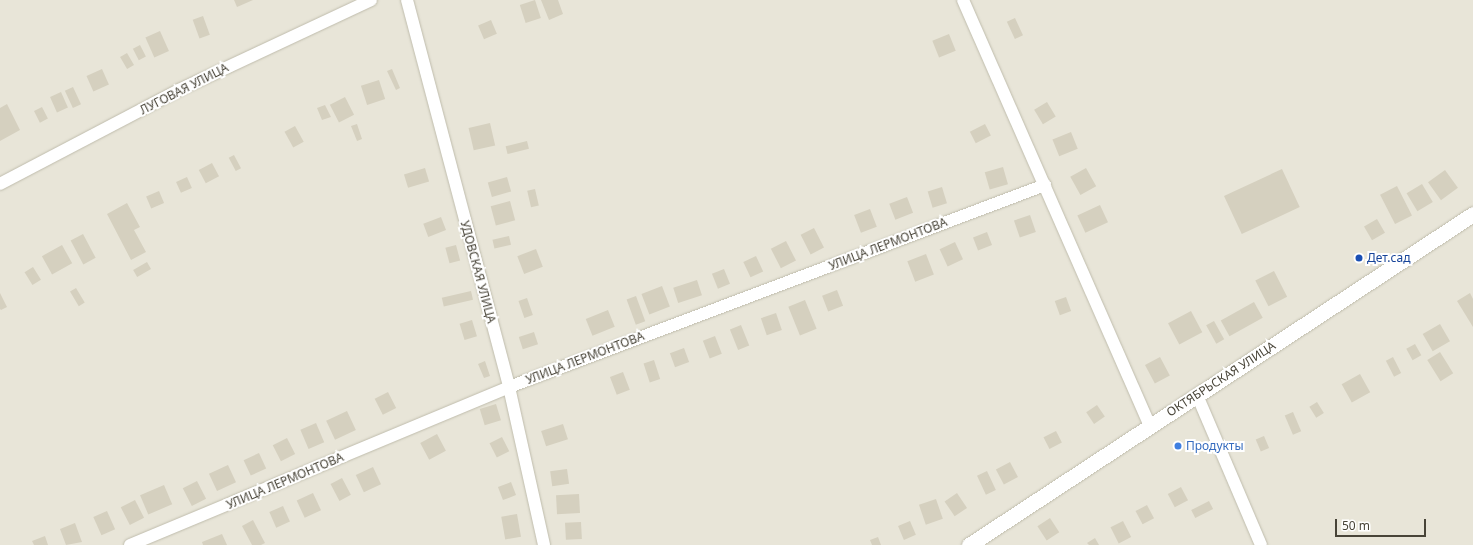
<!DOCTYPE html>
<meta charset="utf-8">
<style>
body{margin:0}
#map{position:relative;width:1473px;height:545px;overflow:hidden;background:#f4f2ea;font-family:"Noto Sans",sans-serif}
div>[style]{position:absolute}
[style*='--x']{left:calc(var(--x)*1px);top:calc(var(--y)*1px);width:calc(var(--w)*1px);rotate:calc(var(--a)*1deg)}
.residential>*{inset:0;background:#e8e5d8;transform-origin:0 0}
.building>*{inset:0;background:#d5d0bf;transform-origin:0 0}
.roads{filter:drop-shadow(0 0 1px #bfbcac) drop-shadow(0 0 1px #bfbcac)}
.minor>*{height:12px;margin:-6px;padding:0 6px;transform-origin:6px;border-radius:6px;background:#fff}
.tertiary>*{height:15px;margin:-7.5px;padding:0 7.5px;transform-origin:7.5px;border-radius:7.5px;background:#fff}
.dots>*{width:11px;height:11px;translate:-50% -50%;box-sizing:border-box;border:2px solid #fff;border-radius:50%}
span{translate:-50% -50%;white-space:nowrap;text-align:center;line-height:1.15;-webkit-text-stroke:4px #fff;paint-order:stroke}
.street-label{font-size:12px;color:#484438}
.transit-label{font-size:12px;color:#164399}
.left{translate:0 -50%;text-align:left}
.shop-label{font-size:12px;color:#366cbe}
.scale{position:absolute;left:1335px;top:519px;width:91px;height:18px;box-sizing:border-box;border:2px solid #484438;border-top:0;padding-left:5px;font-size:12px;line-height:14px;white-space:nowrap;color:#484438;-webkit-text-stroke:3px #fff;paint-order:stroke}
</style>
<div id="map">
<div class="residential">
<div style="left:0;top:0;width:1473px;height:545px"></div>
</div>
<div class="building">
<div style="clip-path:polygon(234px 0,253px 0,237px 7px)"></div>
<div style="left:535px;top:0;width:19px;height:16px;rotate:72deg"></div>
<div style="clip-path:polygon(541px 0,558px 0,563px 14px,549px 20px)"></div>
<div style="left:203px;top:16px;width:20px;height:11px;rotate:70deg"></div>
<div style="left:1015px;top:18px;width:19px;height:9px;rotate:65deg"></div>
<div style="left:491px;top:20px;width:15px;height:14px;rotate:67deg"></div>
<div style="left:160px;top:31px;width:22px;height:16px;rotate:66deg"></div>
<div style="left:949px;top:34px;width:18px;height:18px;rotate:68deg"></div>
<div style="left:140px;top:45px;width:13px;height:8px;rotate:63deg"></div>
<div style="left:127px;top:53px;width:14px;height:8px;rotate:60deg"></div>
<div style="left:102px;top:69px;width:17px;height:17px;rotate:66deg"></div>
<div style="clip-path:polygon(392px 69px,400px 88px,396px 90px,387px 71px)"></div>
<div style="left:379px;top:80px;width:20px;height:19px;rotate:72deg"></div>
<div style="left:73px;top:87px;width:19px;height:9px;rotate:65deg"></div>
<div style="left:61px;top:92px;width:17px;height:12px;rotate:66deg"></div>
<div style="left:345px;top:97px;width:20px;height:17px;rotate:63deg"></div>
<div style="left:1047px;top:102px;width:17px;height:15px;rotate:59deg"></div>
<div style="clip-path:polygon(7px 104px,20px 130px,0 141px,0 108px)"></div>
<div style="clip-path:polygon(325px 105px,331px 117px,322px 120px,317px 108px)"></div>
<div style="left:42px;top:107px;width:13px;height:9px;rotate:63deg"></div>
<div style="left:490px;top:123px;width:23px;height:22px;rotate:77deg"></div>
<div style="clip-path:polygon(357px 124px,362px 139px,357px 141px,351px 126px)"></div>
<div style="left:985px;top:124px;width:13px;height:17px;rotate:63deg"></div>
<div style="left:295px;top:126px;width:18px;height:12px;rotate:61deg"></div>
<div style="left:1071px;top:132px;width:18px;height:20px;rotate:68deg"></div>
<div style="left:527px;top:141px;width:8px;height:22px;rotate:76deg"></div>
<div style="left:234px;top:155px;width:15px;height:6px;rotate:62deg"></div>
<div style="left:212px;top:163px;width:15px;height:15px;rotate:62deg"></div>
<div style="left:1003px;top:167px;width:18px;height:19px;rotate:74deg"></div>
<div style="left:425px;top:168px;width:14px;height:22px;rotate:73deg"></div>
<div style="left:1086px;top:168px;width:21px;height:18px;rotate:61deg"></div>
<div style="left:1282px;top:169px;width:42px;height:64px;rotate:65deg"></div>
<div style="left:1445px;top:170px;width:22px;height:21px;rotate:54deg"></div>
<div style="left:187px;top:177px;width:12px;height:12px;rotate:66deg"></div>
<div style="left:507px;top:177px;width:15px;height:20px;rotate:74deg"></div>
<div style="left:1422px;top:184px;width:21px;height:18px;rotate:59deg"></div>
<div style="left:1397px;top:186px;width:33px;height:19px;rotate:63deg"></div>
<div style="left:942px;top:187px;width:17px;height:15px;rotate:73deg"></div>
<div style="left:535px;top:189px;width:17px;height:8px;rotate:77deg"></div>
<div style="left:159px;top:191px;width:13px;height:14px;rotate:67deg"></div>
<div style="left:907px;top:197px;width:17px;height:19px;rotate:69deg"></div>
<div style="left:510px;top:201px;width:20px;height:20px;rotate:75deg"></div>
<div style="clip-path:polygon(127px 203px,140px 227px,134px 230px,146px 252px,131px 260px,107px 214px)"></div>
<div style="left:1100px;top:205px;width:19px;height:25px;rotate:65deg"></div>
<div style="left:870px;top:209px;width:19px;height:17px;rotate:69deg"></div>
<div style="left:1030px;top:215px;width:18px;height:17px;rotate:71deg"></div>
<div style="left:441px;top:217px;width:14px;height:19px;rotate:69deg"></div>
<div style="left:1377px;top:219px;width:16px;height:15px;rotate:60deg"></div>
<div style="left:814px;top:228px;width:22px;height:15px;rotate:63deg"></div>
<div style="left:987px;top:232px;width:14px;height:15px;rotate:69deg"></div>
<div style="left:83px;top:234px;width:27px;height:14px;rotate:62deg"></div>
<div style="left:509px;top:236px;width:9px;height:17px;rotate:77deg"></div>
<div style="left:786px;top:241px;width:22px;height:17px;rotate:63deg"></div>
<div style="left:955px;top:242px;width:19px;height:17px;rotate:65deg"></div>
<div style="left:62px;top:245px;width:21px;height:23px;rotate:61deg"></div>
<div style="left:456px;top:245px;width:16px;height:11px;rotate:75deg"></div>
<div style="left:536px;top:249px;width:19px;height:20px;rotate:69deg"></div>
<div style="left:926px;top:254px;width:22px;height:20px;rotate:69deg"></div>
<div style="left:756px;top:256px;width:17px;height:14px;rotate:65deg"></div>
<div style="left:147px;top:262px;width:8px;height:16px;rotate:60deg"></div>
<div style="left:33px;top:267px;width:15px;height:10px;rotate:58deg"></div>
<div style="left:724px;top:269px;width:16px;height:13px;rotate:68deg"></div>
<div style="left:1274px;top:271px;width:29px;height:21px;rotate:63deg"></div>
<div style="left:697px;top:280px;width:16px;height:25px;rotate:72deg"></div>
<div style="left:662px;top:286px;width:22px;height:22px;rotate:69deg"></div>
<div style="left:76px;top:288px;width:17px;height:7px;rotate:59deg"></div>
<div style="left:837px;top:290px;width:17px;height:16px;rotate:69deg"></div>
<div style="left:471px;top:291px;width:9px;height:30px;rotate:77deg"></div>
<div style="clip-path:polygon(0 293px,7px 307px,1px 310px,0 309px)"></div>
<div style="clip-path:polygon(1470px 293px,1473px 299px,1473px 327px,1457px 301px)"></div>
<div style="left:636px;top:296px;width:27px;height:10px;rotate:70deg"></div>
<div style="left:1066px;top:297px;width:15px;height:12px;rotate:70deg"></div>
<div style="left:527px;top:298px;width:18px;height:9px;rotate:71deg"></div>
<div style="left:805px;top:300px;width:31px;height:18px;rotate:68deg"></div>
<div style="left:1254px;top:302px;width:18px;height:38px;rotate:61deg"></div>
<div style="left:608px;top:310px;width:18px;height:24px;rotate:68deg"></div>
<div style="left:1191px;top:311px;width:24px;height:26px;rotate:62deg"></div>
<div style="left:776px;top:313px;width:18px;height:16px;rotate:71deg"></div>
<div style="left:472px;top:320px;width:17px;height:13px;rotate:73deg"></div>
<div style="left:1214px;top:321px;width:21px;height:9px;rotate:61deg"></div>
<div style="left:1440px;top:324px;width:20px;height:20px;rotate:60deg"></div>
<div style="left:741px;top:325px;width:22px;height:12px;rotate:68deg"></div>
<div style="left:534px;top:332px;width:13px;height:16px;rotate:72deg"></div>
<div style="left:715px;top:336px;width:19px;height:13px;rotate:69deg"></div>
<div style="left:1415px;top:344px;width:13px;height:10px;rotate:61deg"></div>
<div style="left:684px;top:348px;width:15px;height:15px;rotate:70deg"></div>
<div style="left:1440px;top:352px;width:25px;height:15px;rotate:58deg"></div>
<div style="left:1160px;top:357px;width:21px;height:17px;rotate:62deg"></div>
<div style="left:1393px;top:357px;width:18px;height:8px;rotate:63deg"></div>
<div style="left:654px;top:360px;width:20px;height:11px;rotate:72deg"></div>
<div style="clip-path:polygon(485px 361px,490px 376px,484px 378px,478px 364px)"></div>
<div style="left:623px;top:372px;width:19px;height:14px;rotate:69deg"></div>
<div style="left:1360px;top:374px;width:21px;height:21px;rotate:61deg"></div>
<div style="left:388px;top:392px;width:18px;height:15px;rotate:63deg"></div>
<div style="left:1317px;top:402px;width:13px;height:9px;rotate:58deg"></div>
<div style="left:496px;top:404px;width:17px;height:17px;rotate:73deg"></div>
<div style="left:1097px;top:405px;width:14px;height:13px;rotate:56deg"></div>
<div style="left:347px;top:411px;width:21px;height:23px;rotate:65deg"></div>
<div style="left:1293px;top:412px;width:21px;height:9px;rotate:67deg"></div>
<div style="left:316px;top:423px;width:21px;height:17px;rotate:67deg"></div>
<div style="left:563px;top:424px;width:16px;height:23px;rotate:72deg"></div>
<div style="left:1056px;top:431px;width:13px;height:14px;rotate:63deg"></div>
<div style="left:437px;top:434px;width:19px;height:19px;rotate:62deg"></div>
<div style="left:1264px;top:436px;width:13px;height:9px;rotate:67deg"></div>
<div style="left:502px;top:437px;width:16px;height:14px;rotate:63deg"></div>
<div style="left:287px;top:438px;width:18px;height:16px;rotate:63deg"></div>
<div style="left:259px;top:453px;width:17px;height:17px;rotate:65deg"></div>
<div style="left:1010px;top:462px;width:17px;height:16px;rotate:62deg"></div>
<div style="left:228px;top:465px;width:19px;height:21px;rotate:65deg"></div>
<div style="left:373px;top:467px;width:19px;height:19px;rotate:65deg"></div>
<div style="left:567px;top:469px;width:15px;height:17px;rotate:82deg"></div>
<div style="left:987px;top:471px;width:21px;height:11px;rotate:65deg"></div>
<div style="left:342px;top:478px;width:19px;height:13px;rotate:62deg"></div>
<div style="left:197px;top:481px;width:20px;height:16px;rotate:63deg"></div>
<div style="left:511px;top:482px;width:14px;height:14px;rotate:69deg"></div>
<div style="left:164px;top:485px;width:21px;height:26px;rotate:67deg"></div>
<div style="left:1181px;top:487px;width:15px;height:15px;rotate:62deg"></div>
<div style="left:313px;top:493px;width:19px;height:18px;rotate:65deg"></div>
<div style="left:957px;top:493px;width:18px;height:15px;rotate:56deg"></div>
<div style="left:579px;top:494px;width:19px;height:23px;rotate:87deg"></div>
<div style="left:936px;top:499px;width:21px;height:18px;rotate:71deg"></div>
<div style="left:135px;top:500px;width:20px;height:16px;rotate:63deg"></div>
<div style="left:1209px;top:501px;width:9px;height:20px;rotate:63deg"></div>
<div style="left:1147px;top:505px;width:15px;height:13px;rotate:62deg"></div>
<div style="left:283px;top:506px;width:17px;height:15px;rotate:66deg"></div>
<div style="left:107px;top:511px;width:20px;height:15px;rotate:66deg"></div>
<div style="left:517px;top:514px;width:23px;height:16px;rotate:80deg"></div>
<div style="left:1050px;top:518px;width:17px;height:15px;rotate:57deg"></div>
<div style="clip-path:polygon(253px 520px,265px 543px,261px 545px,252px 545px,242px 526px)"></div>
<div style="left:910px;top:521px;width:15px;height:13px;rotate:67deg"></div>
<div style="left:1123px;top:521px;width:18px;height:14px;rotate:63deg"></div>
<div style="left:581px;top:522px;width:17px;height:16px;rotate:87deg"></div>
<div style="clip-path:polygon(75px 523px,82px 542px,66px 545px,60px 529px)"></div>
<div style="clip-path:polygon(222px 534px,227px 545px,203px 545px,202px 542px)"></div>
<div style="clip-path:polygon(45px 536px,48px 545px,34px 545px,32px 541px)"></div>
<div style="clip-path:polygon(878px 537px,881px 545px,872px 545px,870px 540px)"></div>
<div style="clip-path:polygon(1095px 538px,1099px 545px,1089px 545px,1087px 543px)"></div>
</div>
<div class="roads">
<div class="minor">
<div style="--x:407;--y:0;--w:400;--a:75.2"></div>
<div style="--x:509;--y:387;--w:162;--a:77.5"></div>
<div style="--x:963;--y:0;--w:465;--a:66.3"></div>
<div style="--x:0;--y:184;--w:202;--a:-27.7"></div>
<div style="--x:179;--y:90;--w:212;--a:-25.1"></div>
<div style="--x:1197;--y:395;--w:163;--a:66.9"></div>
<div style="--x:130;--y:545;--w:411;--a:-22.6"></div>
<div style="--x:509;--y:387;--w:573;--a:-20.65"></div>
</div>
<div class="tertiary">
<div style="--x:969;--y:545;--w:603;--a:-33.29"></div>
</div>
</div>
<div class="dots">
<div style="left:1359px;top:258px;background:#1a4fb4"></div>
<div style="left:1178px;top:446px;background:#3f7fe0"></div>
</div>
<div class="street-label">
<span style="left:184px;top:89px;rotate:-27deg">ЛУГОВАЯ УЛИЦА</span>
<span style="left:888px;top:244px;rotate:-21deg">УЛИЦА ЛЕРМОНТОВА</span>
<span style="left:478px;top:272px;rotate:75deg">УДОВСКАЯ УЛИЦА</span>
<span style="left:585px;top:358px;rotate:-21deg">УЛИЦА ЛЕРМОНТОВА</span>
<span style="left:1221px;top:379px;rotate:-33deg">ОКТЯБРЬСКАЯ УЛИЦА</span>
<span style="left:285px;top:481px;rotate:-23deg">УЛИЦА ЛЕРМОНТОВА</span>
</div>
<div class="transit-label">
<span class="left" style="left:1367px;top:258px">Дет.сад</span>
</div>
<div class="shop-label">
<span class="left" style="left:1186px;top:446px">Продукты</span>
</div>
<div class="scale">50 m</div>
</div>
